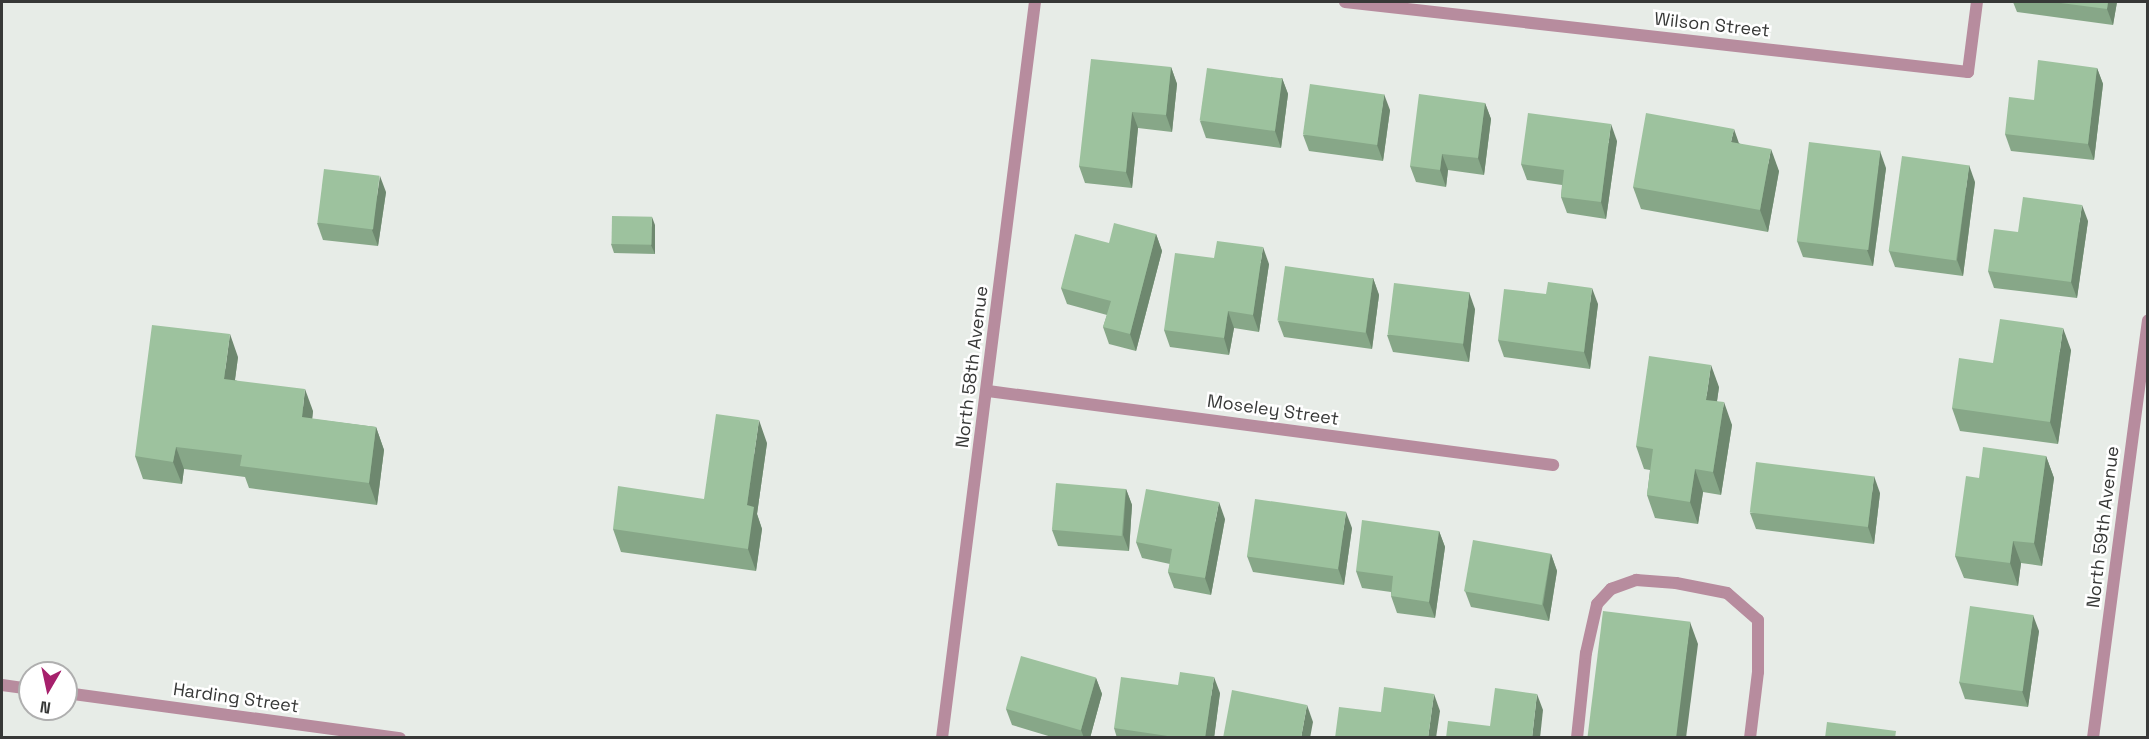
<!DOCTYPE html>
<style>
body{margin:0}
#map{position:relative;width:2149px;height:739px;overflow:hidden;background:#e7ece7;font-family:"Space Grotesk",sans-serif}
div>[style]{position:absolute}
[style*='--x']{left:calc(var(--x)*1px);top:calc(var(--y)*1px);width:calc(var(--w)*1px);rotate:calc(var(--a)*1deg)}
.lane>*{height:12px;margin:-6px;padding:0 6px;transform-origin:6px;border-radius:6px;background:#b78c9e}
.street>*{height:12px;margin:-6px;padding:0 6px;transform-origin:6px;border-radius:6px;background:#b78c9e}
.wall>*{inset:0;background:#87a788}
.shaded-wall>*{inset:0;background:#6e886f}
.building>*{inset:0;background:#9dc29e;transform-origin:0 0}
span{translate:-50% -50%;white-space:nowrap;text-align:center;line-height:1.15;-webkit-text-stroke:5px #fff;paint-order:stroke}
.street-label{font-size:18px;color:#373837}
.frame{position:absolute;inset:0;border:3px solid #373837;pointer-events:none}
.north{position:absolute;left:18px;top:661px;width:60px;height:60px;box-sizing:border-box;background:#fff;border:2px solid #afafaf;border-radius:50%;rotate:189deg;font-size:16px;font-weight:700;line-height:24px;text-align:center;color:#373837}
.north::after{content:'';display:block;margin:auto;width:21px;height:27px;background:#a6206c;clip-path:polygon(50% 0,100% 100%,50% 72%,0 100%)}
</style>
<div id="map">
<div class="lane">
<div style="--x:1968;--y:72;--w:71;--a:-82.7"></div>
<div style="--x:1577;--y:738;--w:85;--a:-84"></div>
<div style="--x:1586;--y:653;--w:50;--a:-77.3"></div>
<div style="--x:1597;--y:604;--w:21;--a:-47"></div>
<div style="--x:1611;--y:589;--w:27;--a:-20"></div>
<div style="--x:1636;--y:580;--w:40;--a:4.3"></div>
<div style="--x:1676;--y:583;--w:52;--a:11.1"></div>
<div style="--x:1727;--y:593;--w:41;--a:41.1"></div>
<div style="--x:1758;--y:620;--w:52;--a:90"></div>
<div style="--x:1758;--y:672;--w:66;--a:96.9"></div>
</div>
<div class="street">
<div style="--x:1345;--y:2;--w:627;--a:6.41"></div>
<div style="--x:988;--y:391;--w:570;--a:7.46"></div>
<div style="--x:2;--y:685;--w:28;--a:8"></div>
<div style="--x:66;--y:693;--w:337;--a:7.7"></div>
<div style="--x:942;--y:738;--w:742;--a:-82.8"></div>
<div style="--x:2093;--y:738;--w:421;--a:-82.5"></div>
</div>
<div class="wall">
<div style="clip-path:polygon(2013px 2px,2117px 2px,2113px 25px,2017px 12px)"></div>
<div style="clip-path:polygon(1171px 67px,1177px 84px,1172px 132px,1138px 128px,1132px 188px,1085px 183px,1079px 166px)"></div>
<div style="clip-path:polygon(2097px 68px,2103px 84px,2094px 160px,2011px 151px,2005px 134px,2034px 100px)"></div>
<div style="clip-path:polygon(1282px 78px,1288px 94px,1281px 148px,1206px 138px,1200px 121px)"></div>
<div style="clip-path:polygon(1485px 103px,1491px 119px,1484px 175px,1448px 170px,1446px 187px,1416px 182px,1410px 166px)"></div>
<div style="clip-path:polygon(1390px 110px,1383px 161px,1309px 151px,1303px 135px)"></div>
<div style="clip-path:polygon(1617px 141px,1606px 219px,1567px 213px,1561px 197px,1562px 185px,1527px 180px,1521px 164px)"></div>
<div style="clip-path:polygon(1739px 143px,1779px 171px,1768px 232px,1641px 209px,1633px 187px)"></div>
<div style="clip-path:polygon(1886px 168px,1873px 266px,1803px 257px,1797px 241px)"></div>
<div style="clip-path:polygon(1975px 182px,1963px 276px,1895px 267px,1889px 251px)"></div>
<div style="clip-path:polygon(386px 192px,378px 246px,323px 240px,317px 223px)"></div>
<div style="clip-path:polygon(2088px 221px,2077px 298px,1994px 288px,1988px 271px,2018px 232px)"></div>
<div style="clip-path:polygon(655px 225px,655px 254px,614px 253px,611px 244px)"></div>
<div style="clip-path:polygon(1156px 234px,1162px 251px,1136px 351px,1109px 344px,1103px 327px,1107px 315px,1067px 304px,1061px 288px,1109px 243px)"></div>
<div style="clip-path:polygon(1214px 258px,1269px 264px,1259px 332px,1234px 328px,1229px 355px,1170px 347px,1164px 330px)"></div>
<div style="clip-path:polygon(1373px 278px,1379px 295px,1372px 349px,1284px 337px,1278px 321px)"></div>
<div style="clip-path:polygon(1546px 294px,1598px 304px,1590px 369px,1504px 357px,1498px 340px)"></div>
<div style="clip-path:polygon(1475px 309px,1469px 362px,1393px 352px,1387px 335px)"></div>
<div style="clip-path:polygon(2071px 350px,2058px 444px,1960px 431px,1952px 408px,1993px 363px)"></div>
<div style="clip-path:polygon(238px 357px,235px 380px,313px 411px,312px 419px,376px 427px,384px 450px,377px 505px,249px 488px,245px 477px,184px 469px,182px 484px,143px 479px,135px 456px)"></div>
<div style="clip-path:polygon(1719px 387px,1717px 401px,1732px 425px,1721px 495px,1703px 492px,1698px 524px,1655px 518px,1647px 495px,1650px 470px,1644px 469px,1636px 446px)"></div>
<div style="clip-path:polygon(767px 443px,757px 514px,762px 529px,756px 571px,621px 552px,613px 529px,704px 499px)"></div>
<div style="clip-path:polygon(2046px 456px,2054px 478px,2042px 566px,2021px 563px,2018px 586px,1964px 578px,1955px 556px,1979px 478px)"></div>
<div style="clip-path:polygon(1126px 489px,1132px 505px,1129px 551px,1058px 546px,1052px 530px)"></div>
<div style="clip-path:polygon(1880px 493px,1874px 544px,1756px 529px,1750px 513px)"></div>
<div style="clip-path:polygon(1225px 519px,1211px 595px,1174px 588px,1168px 572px,1170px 564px,1142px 558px,1136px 542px)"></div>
<div style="clip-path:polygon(1352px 528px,1344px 585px,1253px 572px,1247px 556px)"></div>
<div style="clip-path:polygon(1439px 531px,1445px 547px,1435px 618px,1397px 613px,1391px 596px,1391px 592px,1362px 588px,1356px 571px)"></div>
<div style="clip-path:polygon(1551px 554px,1557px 571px,1549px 621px,1471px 607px,1465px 591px)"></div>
<div style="clip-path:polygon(2039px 631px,2028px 707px,1965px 699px,1959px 682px)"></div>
<div style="clip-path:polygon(1096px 678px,1102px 694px,1090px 738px,1055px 738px,1012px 725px,1006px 709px)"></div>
<div style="clip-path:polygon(1220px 693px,1214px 738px,1117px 738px,1114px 728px)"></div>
</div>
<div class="shaded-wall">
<div style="clip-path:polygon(2108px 2px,2117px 2px,2113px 25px,2107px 9px)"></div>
<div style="clip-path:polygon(1171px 67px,1177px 84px,1172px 132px,1166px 115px)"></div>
<div style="clip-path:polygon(2097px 68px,2103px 84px,2094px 160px,2088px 144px)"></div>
<div style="clip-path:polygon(1282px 78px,1288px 94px,1281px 148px,1275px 131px)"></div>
<div style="clip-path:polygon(1384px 94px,1390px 110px,1383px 161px,1377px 145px)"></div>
<div style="clip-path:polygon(1485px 103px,1491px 119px,1484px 175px,1478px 158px)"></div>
<div style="clip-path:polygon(1132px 112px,1138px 128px,1132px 188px,1126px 172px)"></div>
<div style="clip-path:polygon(1611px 124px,1617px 141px,1606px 219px,1601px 202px)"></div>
<div style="clip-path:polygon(1734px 129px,1742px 152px,1731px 142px)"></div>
<div style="clip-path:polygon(1771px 149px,1779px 171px,1768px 232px,1760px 210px)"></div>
<div style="clip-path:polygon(1880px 151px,1886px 168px,1873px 266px,1867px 250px)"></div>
<div style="clip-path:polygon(1442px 154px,1448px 170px,1446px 187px,1440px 170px)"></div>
<div style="clip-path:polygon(1969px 165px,1975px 182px,1963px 276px,1957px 260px)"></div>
<div style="clip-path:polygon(380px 176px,386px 192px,378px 246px,372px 230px)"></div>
<div style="clip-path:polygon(2082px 205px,2088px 221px,2077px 298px,2071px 282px)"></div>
<div style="clip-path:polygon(652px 217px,655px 225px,655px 254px,651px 245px)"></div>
<div style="clip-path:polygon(1156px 234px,1162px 251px,1136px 351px,1130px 334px)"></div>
<div style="clip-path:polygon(1263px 247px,1269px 264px,1259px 332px,1253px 315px)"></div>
<div style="clip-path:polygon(1373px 278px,1379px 295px,1372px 349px,1366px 332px)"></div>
<div style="clip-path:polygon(1592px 288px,1598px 304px,1590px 369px,1584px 352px)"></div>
<div style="clip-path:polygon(1469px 292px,1475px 309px,1469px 362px,1463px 345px)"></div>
<div style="clip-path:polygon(1228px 311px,1234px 328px,1229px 355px,1224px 338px)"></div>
<div style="clip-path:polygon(2063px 328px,2071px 350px,2058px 444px,2050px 422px)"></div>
<div style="clip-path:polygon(230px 334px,238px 357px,232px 401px,224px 379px)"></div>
<div style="clip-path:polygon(1711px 365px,1719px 387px,1714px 422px,1706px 400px)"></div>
<div style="clip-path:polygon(305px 389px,313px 411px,310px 440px,302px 417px)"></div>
<div style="clip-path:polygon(1724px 402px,1732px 425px,1721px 495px,1713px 472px)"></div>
<div style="clip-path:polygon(759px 420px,767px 443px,757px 514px,762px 529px,756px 571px,748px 549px,747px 505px)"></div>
<div style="clip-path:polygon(376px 427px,384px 450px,377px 505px,369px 483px)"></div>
<div style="clip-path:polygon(176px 447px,184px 469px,182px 484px,173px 462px)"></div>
<div style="clip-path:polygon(2046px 456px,2054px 478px,2042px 566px,2034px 543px)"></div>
<div style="clip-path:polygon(1695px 469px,1703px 492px,1698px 524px,1690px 502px)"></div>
<div style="clip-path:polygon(1874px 476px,1880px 493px,1874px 544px,1868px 527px)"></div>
<div style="clip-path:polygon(1126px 489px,1132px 505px,1129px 551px,1123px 535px)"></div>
<div style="clip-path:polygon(1219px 502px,1225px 519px,1211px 595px,1205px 578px)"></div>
<div style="clip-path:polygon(1346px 512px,1352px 528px,1344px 585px,1338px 568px)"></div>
<div style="clip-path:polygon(1439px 531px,1445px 547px,1435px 618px,1429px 602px)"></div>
<div style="clip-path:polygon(2013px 541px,2021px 563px,2018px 586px,2010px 563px)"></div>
<div style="clip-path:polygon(1551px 554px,1557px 571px,1549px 621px,1543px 605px)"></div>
<div style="clip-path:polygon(2033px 615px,2039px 631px,2028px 707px,2022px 691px)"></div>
<div style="clip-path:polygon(1690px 622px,1698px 644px,1686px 738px,1675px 738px)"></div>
<div style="clip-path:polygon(1214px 677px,1220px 693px,1214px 738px,1205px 738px)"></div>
<div style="clip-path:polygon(1096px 678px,1102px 694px,1090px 738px,1084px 738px,1081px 730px)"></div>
<div style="clip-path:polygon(1434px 694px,1440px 711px,1436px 738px,1428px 738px)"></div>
<div style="clip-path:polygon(1537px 694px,1543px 710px,1540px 738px,1532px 738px)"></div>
<div style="clip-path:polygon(1307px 705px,1313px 722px,1310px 738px,1301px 738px)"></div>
</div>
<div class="building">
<div style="clip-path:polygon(2053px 2px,2108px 2px,2107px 9px)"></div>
<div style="clip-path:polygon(1091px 59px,1171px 67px,1166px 115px,1132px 112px,1126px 172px,1079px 166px)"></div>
<div style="clip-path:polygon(2038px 60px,2097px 68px,2088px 144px,2005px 134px,2009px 97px,2034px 100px)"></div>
<div style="left:1207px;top:68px;width:76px;height:53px;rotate:8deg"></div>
<div style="left:1310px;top:84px;width:75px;height:51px;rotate:8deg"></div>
<div style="clip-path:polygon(1419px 94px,1485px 103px,1478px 158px,1442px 154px,1440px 170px,1410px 166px)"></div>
<div style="clip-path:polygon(1528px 113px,1611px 124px,1601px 202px,1561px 197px,1564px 170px,1521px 164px)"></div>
<div style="clip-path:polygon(1646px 113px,1734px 129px,1731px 142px,1771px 149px,1760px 210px,1633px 187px)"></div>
<div style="left:1809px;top:142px;width:72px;height:100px;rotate:7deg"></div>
<div style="left:1902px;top:156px;width:68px;height:96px;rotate:8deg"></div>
<div style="left:324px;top:169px;width:56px;height:54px;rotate:7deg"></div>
<div style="clip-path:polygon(2023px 197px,2082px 205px,2071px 282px,1988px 271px,1994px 229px,2018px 232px)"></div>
<div style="left:612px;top:216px;width:40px;height:28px;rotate:1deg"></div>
<div style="clip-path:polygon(1114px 223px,1156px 234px,1130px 334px,1103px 327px,1111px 301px,1061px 288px,1075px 234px,1109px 243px)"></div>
<div style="clip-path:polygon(1217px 241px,1263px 247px,1253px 315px,1228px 311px,1224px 338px,1164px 330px,1175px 253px,1214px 258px)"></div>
<div style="left:1285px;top:266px;width:89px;height:55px;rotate:8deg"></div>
<div style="clip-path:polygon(1548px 282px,1592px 288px,1584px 352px,1498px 340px,1504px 289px,1546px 294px)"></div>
<div style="left:1394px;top:283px;width:76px;height:52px;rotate:7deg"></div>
<div style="clip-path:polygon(2000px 319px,2063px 328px,2050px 422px,1952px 408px,1959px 358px,1993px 363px)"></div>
<div style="clip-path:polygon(152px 325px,230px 334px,224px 379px,305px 389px,302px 417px,376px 427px,369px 483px,240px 466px,242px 455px,176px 447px,173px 462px,135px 456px)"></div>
<div style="clip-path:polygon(1649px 356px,1711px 365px,1706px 400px,1724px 402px,1713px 472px,1695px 469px,1690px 502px,1647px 495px,1653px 449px,1636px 446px)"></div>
<div style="clip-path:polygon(716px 414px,759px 420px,747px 505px,754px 507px,748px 549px,613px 529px,618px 486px,704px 499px)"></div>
<div style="clip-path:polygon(1983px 447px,2046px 456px,2034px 543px,2013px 541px,2010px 563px,1955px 556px,1966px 476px,1979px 478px)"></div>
<div style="left:1756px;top:462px;width:119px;height:51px;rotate:7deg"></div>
<div style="left:1056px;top:483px;width:70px;height:47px;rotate:5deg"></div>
<div style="clip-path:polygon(1146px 489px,1219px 502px,1205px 578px,1168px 572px,1172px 549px,1136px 542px)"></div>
<div style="left:1255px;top:499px;width:92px;height:58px;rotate:8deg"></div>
<div style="clip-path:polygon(1362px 520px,1439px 531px,1429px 602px,1391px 596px,1393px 576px,1356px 571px)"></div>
<div style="left:1473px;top:540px;width:79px;height:52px;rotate:10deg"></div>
<div style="left:1970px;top:606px;width:64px;height:77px;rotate:8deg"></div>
<div style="left:1603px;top:611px;width:88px;height:128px;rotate:7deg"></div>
<div style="left:1021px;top:656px;width:78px;height:55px;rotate:16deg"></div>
<div style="clip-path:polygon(1180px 672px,1214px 677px,1205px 738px,1181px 738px,1114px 728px,1121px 677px,1178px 685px)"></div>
<div style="clip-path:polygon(1384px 687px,1434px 694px,1428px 738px,1335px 738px,1339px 707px,1381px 712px)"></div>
<div style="clip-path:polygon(1495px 688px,1537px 694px,1532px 738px,1446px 738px,1448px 721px,1490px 726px)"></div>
<div style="clip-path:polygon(1232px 690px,1307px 705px,1301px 738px,1223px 738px)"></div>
<div style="clip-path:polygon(1827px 722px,1896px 731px,1895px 738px,1825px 738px)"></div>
</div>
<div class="street-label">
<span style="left:1712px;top:25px;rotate:6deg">Wilson Street</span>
<span style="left:972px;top:367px;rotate:-83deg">North 58th Avenue</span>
<span style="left:1273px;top:410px;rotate:8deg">Moseley Street</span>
<span style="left:2103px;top:527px;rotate:-83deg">North 59th Avenue</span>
<span style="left:236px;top:698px;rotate:8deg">Harding Street</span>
</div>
<div class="frame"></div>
<div class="north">N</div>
</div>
